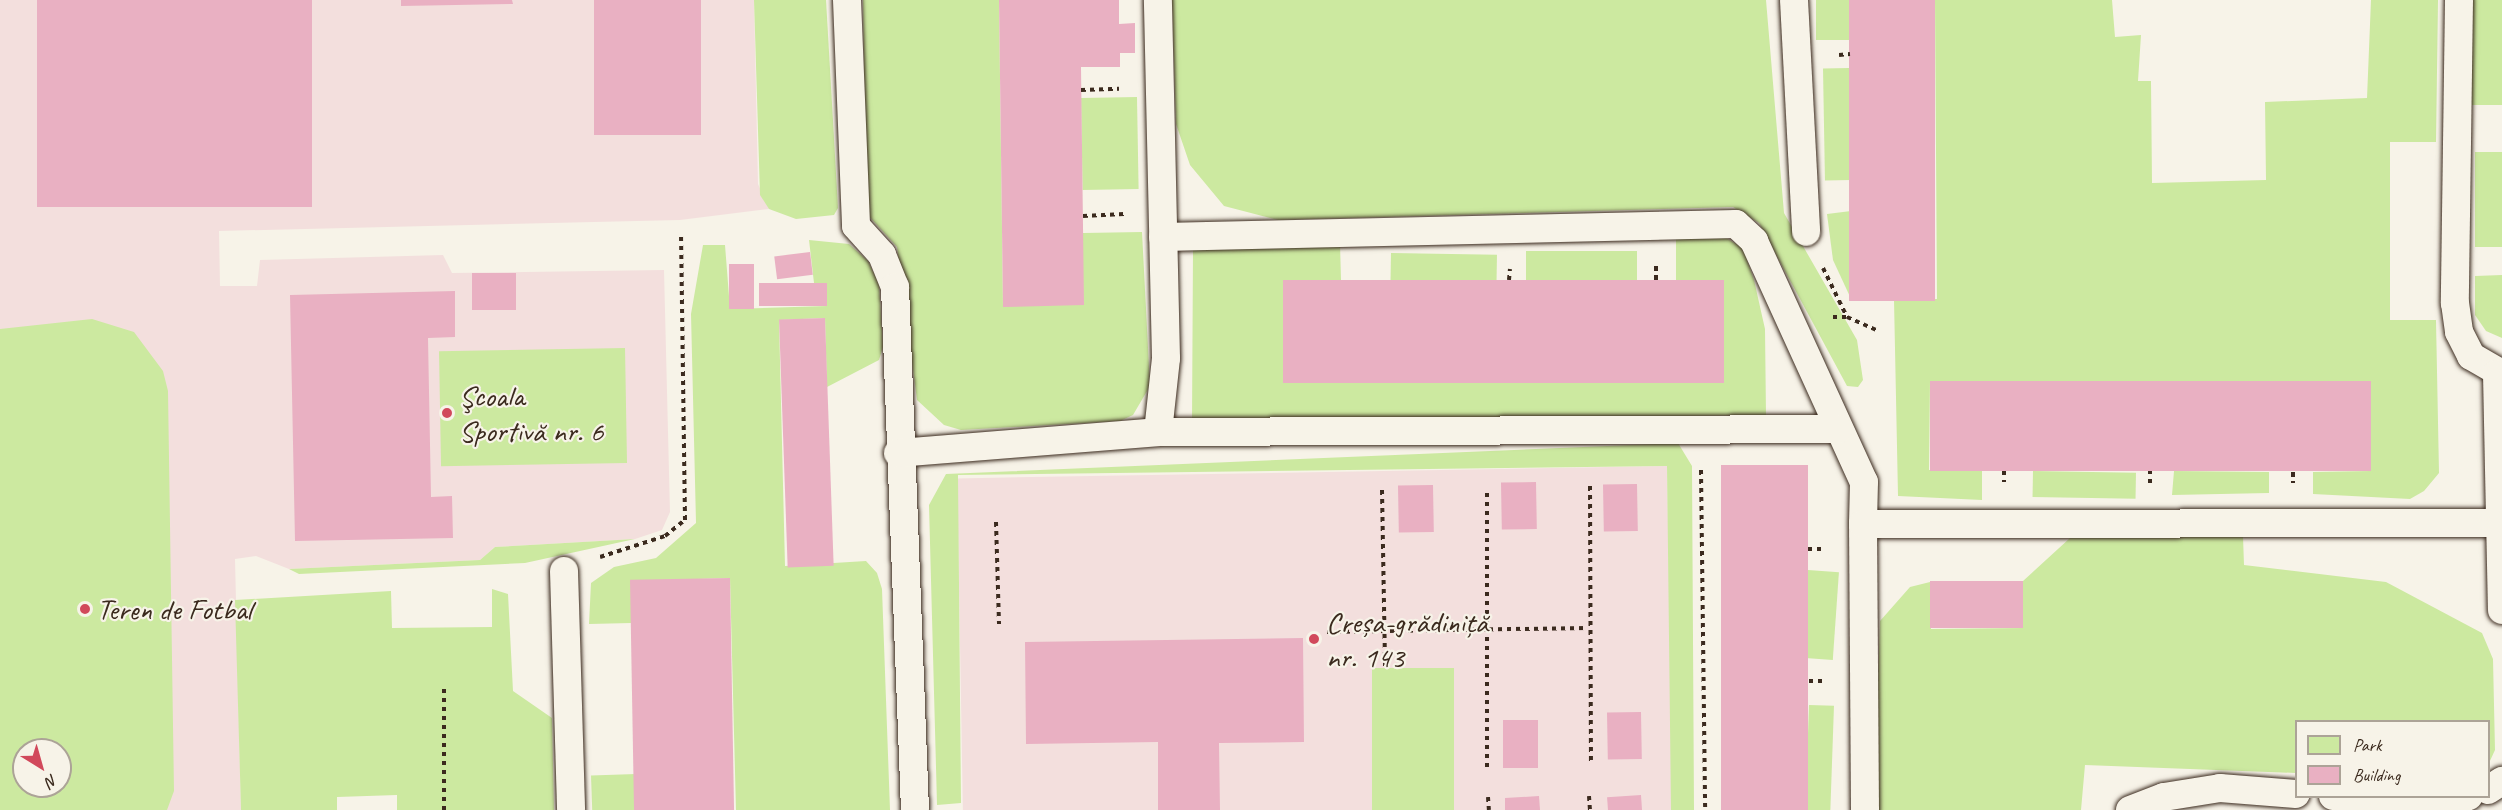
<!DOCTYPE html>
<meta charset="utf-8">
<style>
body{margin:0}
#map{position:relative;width:2502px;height:810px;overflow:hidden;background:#f7f3e8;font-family:Caveat,sans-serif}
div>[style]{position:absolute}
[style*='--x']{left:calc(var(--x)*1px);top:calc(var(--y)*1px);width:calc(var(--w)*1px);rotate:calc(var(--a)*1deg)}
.built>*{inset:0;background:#f3dfdd;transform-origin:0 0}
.green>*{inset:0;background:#cce9a0;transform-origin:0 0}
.building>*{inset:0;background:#e9b0c2;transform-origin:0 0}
.path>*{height:4px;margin-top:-2px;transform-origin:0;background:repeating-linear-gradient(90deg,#3b2a1e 0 4.5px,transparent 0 9px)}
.roads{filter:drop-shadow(0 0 2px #3b2a1e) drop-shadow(0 0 2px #3b2a1e)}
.service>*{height:28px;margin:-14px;padding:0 14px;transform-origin:14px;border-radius:14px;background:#f7f3e8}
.dots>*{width:16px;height:16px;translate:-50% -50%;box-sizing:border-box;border:3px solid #f7f3e8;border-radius:50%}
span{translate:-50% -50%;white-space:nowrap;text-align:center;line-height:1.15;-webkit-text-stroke:4.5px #f7f3e8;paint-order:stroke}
.poi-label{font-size:30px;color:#3b2a1e}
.left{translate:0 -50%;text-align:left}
.legend{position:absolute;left:2295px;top:720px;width:195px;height:78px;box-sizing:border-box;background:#f7f3e8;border:2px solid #aca397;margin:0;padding:8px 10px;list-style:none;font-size:18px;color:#3b2a1e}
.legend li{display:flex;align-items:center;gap:12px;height:30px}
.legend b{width:30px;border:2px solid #aca397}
.north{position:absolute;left:12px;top:738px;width:60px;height:60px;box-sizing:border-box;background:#f7f3e8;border:2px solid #aca397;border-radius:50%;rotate:143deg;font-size:16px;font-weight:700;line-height:24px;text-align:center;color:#3b2a1e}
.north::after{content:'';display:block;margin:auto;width:21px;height:27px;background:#d1495b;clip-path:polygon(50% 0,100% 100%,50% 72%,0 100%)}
</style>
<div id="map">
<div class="built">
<div style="clip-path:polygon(evenodd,0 0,754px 0,758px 184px,769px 209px,680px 220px,219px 231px,220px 286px,257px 286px,260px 260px,443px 255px,452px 273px,664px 270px,670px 512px,662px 530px,635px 539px,495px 547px,480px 560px,289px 569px,256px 556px,235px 559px,241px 810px,0 810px,0 0,24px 750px,60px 750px,60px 786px,24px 786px,24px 750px)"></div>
<div style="left:1667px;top:466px;width:344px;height:710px;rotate:89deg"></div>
</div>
<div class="green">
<div style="clip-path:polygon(754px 0,826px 0,838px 208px,834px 215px,796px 219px,769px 209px,760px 195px)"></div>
<div style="clip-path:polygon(863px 0,999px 0,1003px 306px,1083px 233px,1142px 232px,1150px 386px,1133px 415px,1120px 421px,961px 430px,944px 425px,917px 400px,897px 247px,866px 213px)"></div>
<div style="clip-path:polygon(1172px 0,1766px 0,1784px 213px,1857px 340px,1863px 380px,1858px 387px,1847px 386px,1759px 223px,1733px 207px,1278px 220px,1224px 206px,1190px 165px,1176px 124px)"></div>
<div style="left:1816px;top:0;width:33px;height:40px"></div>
<div style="clip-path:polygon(1935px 0,2112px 0,2115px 37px,2141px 35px,2138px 81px,2151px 81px,2152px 183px,2266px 180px,2265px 102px,2367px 98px,2371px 0,2438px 0,2436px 142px,2390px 142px,2390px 320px,2436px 320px,2439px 473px,2424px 491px,2410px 499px,2313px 494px,2313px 472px,2370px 471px,2371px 383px,1930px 381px,1929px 470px,1982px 471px,1982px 500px,1898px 496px,1894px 300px,1937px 299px)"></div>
<div style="left:2471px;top:0;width:31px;height:105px"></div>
<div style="left:1849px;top:68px;width:112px;height:26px;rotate:89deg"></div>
<div style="left:1137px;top:97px;width:92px;height:56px;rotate:89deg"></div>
<div style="left:2502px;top:152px;width:95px;height:27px;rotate:90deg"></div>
<div style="clip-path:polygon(1851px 211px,1852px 301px,1833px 260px,1827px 214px)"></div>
<div style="clip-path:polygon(1726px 238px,1743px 248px,1754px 280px,1765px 329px,1766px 415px,1192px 422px,1193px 250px,1340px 243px,1341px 280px,1283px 280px,1283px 383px,1723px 383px,1724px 281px,1676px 280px,1676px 239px)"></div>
<div style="clip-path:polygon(809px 240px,849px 244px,868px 261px,879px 284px,883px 347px,879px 360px,827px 387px,825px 318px,779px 320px,785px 566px,866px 561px,877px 573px,882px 589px,890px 810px,736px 810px,730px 578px,631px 581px,631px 623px,589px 624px,591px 583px,614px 567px,656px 558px,696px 523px,691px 314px,703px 245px,725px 245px,730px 309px,827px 306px,814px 283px)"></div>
<div style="left:1526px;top:251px;width:111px;height:29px"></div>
<div style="left:1391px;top:253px;width:106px;height:27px;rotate:1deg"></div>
<div style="clip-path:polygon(2502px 275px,2502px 338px,2486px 331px,2475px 315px,2475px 276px)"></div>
<div style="clip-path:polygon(evenodd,92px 319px,134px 332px,163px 371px,168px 391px,174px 791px,167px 810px,0 810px,0 329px,92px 319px,24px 750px,60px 750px,60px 786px,24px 786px,24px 750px)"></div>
<div style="left:625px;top:348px;width:115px;height:186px;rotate:89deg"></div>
<div style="clip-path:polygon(1678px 443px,1692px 466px,1694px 810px,1671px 810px,1667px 466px,958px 475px,961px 803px,937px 805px,929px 505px,946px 474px)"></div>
<div style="left:2033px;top:471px;width:103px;height:26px;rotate:1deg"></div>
<div style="clip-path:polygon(2174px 471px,2269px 472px,2269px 493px,2172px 495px)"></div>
<div style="clip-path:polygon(2243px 536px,2244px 565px,2386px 582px,2482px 633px,2493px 659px,2495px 750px,2489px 763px,2488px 722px,2296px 722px,2296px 773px,2085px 765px,2081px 810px,1874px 810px,1880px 621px,1910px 587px,1930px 582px,1931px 629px,2023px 628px,2023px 581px,2070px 538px)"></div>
<div style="clip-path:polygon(635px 539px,525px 563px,299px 574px,289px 569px,480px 560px,495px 547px)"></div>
<div style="left:1808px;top:570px;width:31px;height:88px;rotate:4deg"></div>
<div style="clip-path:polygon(492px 589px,508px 594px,513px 691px,552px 718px,554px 810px,397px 810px,397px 795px,337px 797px,337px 810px,241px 810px,235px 600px,391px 591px,392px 628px,492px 627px)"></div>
<div style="left:1372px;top:668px;width:82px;height:142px"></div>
<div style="left:1809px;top:705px;width:25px;height:105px;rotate:2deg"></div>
<div style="left:636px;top:774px;width:36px;height:45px;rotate:88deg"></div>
</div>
<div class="building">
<div style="left:37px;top:0;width:275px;height:207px"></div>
<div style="clip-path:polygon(401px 0,512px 0,513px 4px,401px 6px)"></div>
<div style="left:594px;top:0;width:107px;height:135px"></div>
<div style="clip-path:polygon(999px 0,1119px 0,1119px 24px,1135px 23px,1135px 53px,1120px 53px,1120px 67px,1081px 67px,1084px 305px,1003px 307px)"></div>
<div style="left:1849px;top:0;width:86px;height:301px"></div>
<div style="left:810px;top:252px;width:23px;height:36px;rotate:83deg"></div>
<div style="left:729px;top:264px;width:25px;height:45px"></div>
<div style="left:516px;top:273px;width:37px;height:44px;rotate:90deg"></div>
<div style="left:1283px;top:280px;width:441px;height:103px"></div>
<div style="left:759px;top:283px;width:68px;height:23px"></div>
<div style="clip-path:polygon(455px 291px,455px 337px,428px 338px,431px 497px,452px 496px,453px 538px,295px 541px,290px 295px)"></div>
<div style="left:825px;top:318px;width:248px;height:46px;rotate:88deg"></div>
<div style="left:1930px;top:381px;width:441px;height:90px"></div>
<div style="left:1808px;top:465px;width:345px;height:87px;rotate:90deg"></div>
<div style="left:1536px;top:482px;width:47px;height:35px;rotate:89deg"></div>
<div style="left:1637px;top:484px;width:47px;height:34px;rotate:89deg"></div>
<div style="left:1433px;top:485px;width:47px;height:35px;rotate:89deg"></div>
<div style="left:730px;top:578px;width:232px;height:100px;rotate:89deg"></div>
<div style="left:2023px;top:581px;width:47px;height:93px;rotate:90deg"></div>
<div style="clip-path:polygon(1303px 638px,1304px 742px,1219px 743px,1220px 810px,1158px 810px,1158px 742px,1026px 744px,1025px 642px)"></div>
<div style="left:1641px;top:712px;width:47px;height:34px;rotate:89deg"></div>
<div style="left:1503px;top:720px;width:35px;height:48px"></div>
<div style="left:1641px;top:795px;width:15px;height:34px;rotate:86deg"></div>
<div style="clip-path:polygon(1539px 796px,1540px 810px,1505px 810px,1505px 798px)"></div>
</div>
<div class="path">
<div style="--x:1839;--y:55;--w:11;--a:-5"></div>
<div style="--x:1081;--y:90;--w:38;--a:-2"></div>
<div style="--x:1083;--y:216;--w:41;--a:-2.8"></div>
<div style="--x:1823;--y:268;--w:55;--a:63.9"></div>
<div style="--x:1847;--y:317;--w:32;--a:24"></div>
<div style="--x:1509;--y:280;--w:11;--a:-85"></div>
<div style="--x:1656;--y:280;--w:14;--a:-90"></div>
<div style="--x:1833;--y:317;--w:14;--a:0"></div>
<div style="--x:1701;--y:470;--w:340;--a:89.3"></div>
<div style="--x:2004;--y:471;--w:11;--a:90"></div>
<div style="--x:2293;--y:472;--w:11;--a:90"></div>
<div style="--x:2150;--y:483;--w:12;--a:-90"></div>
<div style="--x:1590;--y:486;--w:277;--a:89.8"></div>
<div style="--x:1382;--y:490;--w:178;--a:89"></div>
<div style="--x:996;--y:522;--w:102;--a:88.3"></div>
<div style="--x:1808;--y:549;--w:14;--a:0"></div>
<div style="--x:600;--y:557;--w:68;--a:-17.9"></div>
<div style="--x:665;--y:536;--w:26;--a:-39"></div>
<div style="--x:685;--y:520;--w:286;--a:-90.8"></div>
<div style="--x:1327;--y:632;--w:261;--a:-0.9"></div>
<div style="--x:1809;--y:681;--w:14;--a:0"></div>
<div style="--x:1487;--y:767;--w:275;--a:-90"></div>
<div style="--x:1589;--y:796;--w:14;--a:86"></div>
<div style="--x:1488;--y:797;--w:13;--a:86"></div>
<div style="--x:444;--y:810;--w:125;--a:-90"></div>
</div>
<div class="roads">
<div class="service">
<div style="--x:847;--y:0;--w:226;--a:87.7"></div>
<div style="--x:856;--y:226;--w:39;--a:48"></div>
<div style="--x:882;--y:255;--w:35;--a:68"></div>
<div style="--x:895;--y:287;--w:523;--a:87.81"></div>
<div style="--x:1794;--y:0;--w:232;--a:87"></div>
<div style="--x:2459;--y:0;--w:303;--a:90.8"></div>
<div style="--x:2455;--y:303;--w:29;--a:82"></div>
<div style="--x:2459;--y:332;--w:27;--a:63"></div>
<div style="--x:2471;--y:356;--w:36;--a:30"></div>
<div style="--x:1163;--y:237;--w:573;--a:-1.3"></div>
<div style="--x:1736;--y:224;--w:25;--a:43"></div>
<div style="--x:1754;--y:241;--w:265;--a:65.5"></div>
<div style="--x:1864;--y:482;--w:42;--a:91.4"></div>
<div style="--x:2497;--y:374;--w:236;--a:88.8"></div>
<div style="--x:1158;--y:432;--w:680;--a:-0.25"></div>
<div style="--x:898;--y:453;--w:261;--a:-4.6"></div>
<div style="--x:1158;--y:432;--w:74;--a:-83.8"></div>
<div style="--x:1166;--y:358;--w:358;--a:-91.3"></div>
<div style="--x:564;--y:571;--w:239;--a:88.3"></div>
<div style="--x:2488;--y:790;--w:17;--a:-33"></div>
<div style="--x:2333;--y:796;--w:117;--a:3.4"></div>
<div style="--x:2450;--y:803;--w:20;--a:-20"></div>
<div style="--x:1865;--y:810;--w:286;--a:-90.4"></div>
<div style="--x:1863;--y:524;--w:633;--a:-0.09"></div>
<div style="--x:2130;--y:810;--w:36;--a:-21"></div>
<div style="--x:2164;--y:797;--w:57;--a:-9.1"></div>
<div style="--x:2220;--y:788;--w:76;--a:4.5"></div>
</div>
</div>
<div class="dots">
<div style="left:447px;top:413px;background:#d1495b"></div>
<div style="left:85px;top:609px;background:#d1495b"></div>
<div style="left:1314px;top:639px;background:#d1495b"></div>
</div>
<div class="poi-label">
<span class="left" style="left:459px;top:413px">Şcoala<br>Sportivă nr. 6</span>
<span class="left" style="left:97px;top:609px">Teren de Fotbal</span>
<span class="left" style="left:1326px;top:639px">Creșa-grădiniță<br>nr. 143</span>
</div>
<ul class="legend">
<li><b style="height:16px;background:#cce9a0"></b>Park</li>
<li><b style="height:16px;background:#e9b0c2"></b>Building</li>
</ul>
<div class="north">N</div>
</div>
